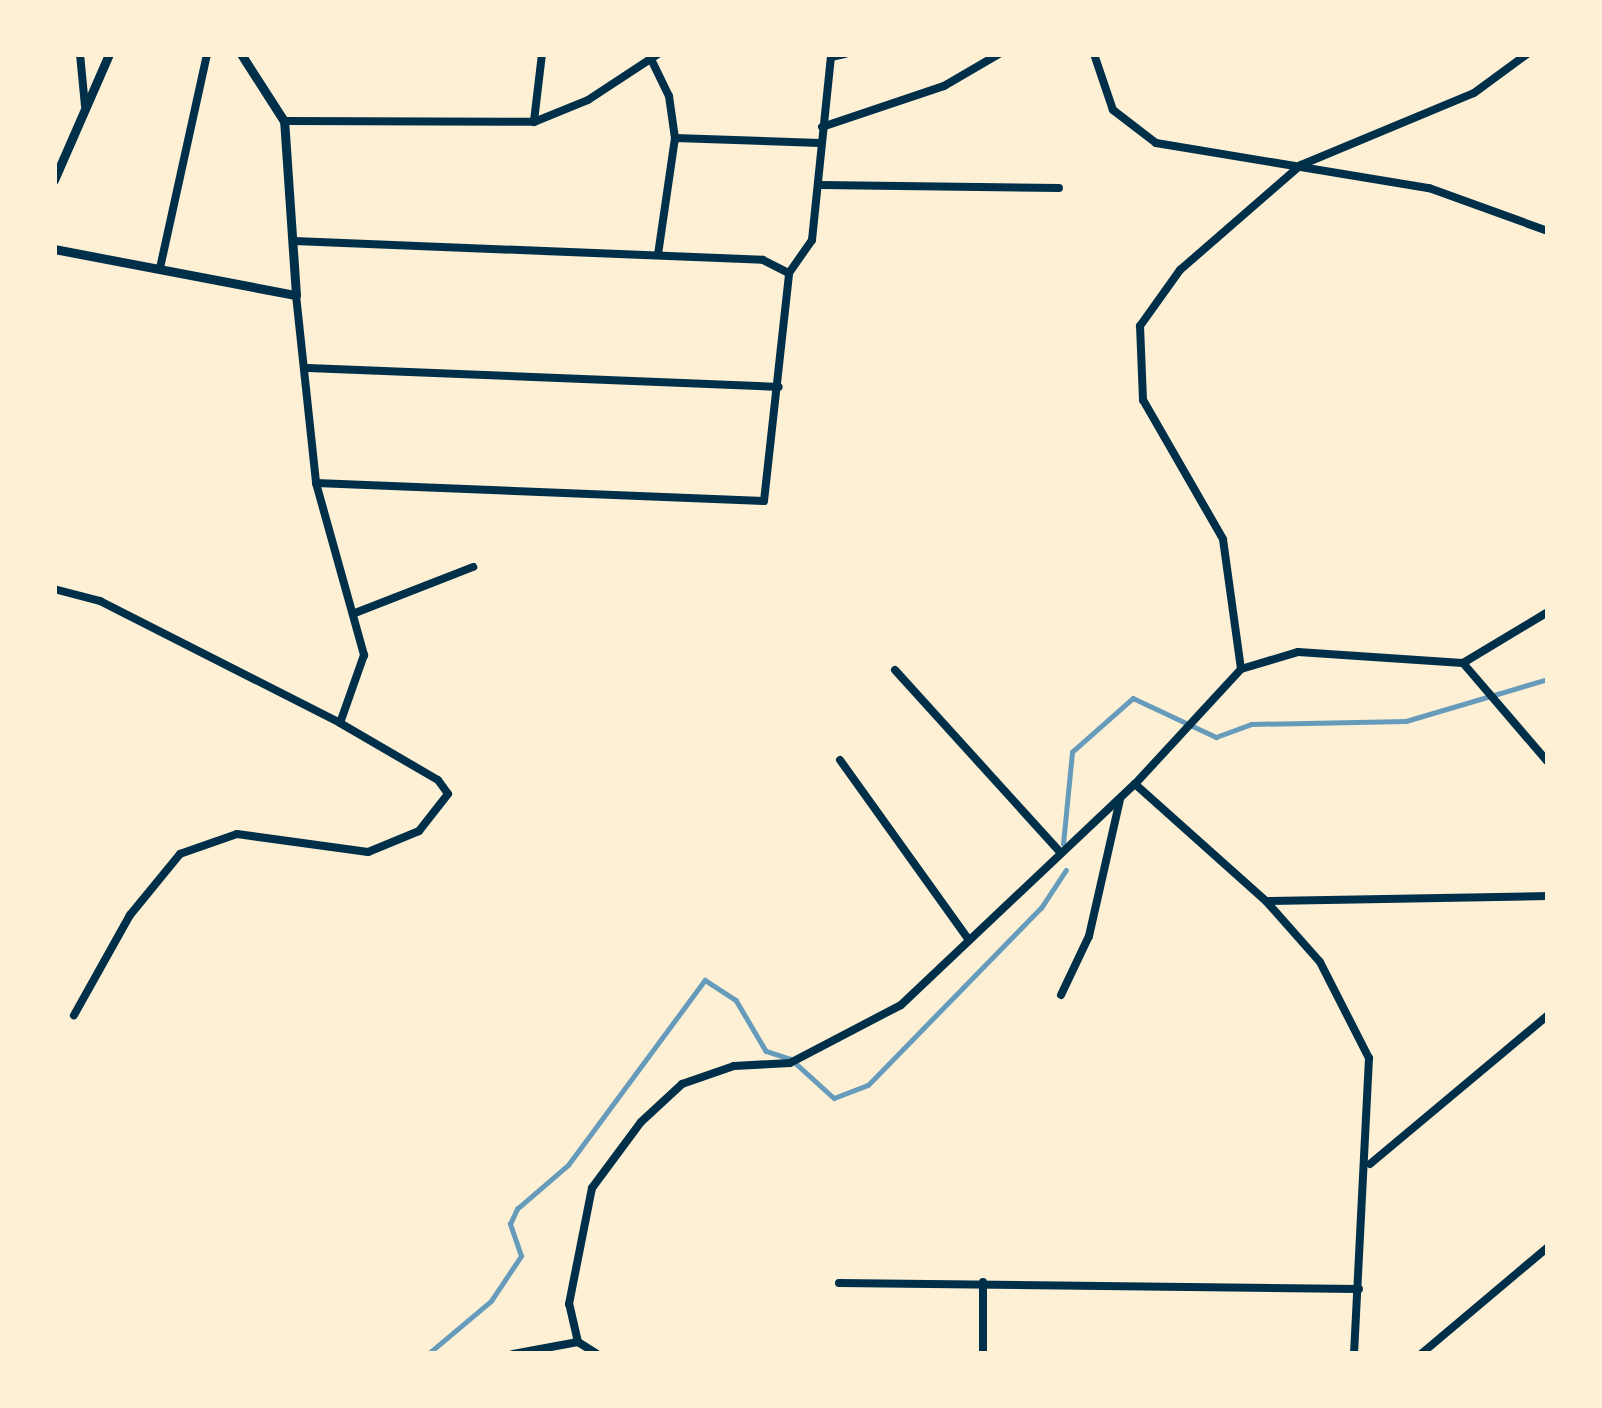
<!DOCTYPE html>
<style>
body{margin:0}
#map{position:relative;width:1602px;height:1408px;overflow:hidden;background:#fdf0d5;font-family:"Noto Serif",serif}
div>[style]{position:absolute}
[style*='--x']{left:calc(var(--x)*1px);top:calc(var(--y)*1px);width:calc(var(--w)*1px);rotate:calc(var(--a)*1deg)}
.stream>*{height:4.5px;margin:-2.25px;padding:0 2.25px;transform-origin:2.25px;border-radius:2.25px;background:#669bbc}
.minor>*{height:8px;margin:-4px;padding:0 4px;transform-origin:4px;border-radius:4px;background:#003049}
.tertiary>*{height:9px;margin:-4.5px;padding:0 4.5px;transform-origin:4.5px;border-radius:4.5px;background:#003049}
span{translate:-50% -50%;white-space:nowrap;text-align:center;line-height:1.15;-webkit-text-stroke:10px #fdf0d5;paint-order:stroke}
.frame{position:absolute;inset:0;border:57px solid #fdf0d5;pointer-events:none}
</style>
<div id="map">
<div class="stream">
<div style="--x:1063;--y:844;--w:92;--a:-84.4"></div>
<div style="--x:1072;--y:752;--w:81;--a:-41.5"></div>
<div style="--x:1133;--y:698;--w:92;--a:25.2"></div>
<div style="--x:1216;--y:737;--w:37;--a:-20"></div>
<div style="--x:1251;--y:724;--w:155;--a:-1.1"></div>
<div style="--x:1406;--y:721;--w:148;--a:-16.5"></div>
<div style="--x:428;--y:1354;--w:82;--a:-40.1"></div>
<div style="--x:491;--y:1301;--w:54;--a:-56.3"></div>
<div style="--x:521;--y:1256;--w:34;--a:-109"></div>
<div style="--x:510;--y:1224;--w:17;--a:-65"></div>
<div style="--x:517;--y:1209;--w:67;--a:-40.8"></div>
<div style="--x:568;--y:1165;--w:230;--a:-53.5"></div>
<div style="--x:705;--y:980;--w:37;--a:33"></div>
<div style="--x:736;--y:1000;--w:59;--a:59.5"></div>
<div style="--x:766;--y:1051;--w:26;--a:18"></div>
<div style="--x:791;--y:1059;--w:58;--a:42.2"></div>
<div style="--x:834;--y:1098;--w:36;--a:-21"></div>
<div style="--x:868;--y:1085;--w:248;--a:-45.7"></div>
<div style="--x:1041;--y:908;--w:45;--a:-56.7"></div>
</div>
<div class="minor">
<div style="--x:80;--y:54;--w:52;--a:84.5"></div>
<div style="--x:1094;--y:54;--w:59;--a:71.3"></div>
<div style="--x:1113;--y:110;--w:54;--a:37.5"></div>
<div style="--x:1156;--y:143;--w:277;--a:9.4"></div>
<div style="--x:1429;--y:188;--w:127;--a:19.9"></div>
<div style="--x:651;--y:59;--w:41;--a:64.1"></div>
<div style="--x:669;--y:96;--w:42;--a:81.9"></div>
<div style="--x:675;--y:138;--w:118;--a:98.3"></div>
<div style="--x:284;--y:121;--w:250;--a:0.2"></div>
<div style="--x:534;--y:122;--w:58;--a:-22.2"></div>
<div style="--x:588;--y:100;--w:84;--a:-33.3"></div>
<div style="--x:534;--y:121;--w:67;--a:-83.2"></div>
<div style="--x:822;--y:127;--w:129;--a:-18.6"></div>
<div style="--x:944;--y:86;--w:64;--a:-30.2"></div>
<div style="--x:675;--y:138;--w:145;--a:2"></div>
<div style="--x:820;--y:185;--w:239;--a:0.7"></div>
<div style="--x:294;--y:241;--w:469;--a:2.3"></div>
<div style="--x:763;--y:260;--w:29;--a:27"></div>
<div style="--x:160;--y:268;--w:219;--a:-77.6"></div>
<div style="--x:296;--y:295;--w:189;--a:83.9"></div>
<div style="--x:316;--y:483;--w:179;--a:74.4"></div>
<div style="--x:364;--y:655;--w:72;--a:109.4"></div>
<div style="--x:308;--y:368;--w:471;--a:2.3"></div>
<div style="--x:316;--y:483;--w:448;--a:2.3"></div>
<div style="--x:764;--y:501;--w:229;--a:-83.7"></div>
<div style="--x:789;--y:273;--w:40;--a:-55.1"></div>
<div style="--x:812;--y:240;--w:184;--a:-84.1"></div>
<div style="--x:831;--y:57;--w:14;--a:-12"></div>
<div style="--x:54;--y:589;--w:48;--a:14.6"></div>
<div style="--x:100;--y:601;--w:269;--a:26.9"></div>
<div style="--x:340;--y:723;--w:113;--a:30.2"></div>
<div style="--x:438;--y:780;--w:17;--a:54"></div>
<div style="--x:448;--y:794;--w:47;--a:128.1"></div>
<div style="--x:419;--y:831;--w:55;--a:157.6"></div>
<div style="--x:368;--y:852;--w:132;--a:-172.2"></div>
<div style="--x:237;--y:834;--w:60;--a:160.7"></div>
<div style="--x:180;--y:854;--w:79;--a:129.3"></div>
<div style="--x:130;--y:915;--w:115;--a:119.2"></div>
<div style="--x:355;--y:613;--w:127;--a:-21.3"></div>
<div style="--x:1463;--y:663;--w:130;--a:49.4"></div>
<div style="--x:1241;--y:669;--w:131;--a:-97.9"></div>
<div style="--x:1223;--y:539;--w:160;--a:-119.9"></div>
<div style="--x:1143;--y:400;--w:74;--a:-92.3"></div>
<div style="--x:1140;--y:326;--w:69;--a:-54.5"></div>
<div style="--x:1180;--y:270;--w:160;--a:-41"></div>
<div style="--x:1301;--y:165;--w:187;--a:-22.6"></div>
<div style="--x:1474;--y:93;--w:66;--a:-36.3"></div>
<div style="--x:895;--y:670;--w:246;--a:47.8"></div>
<div style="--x:840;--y:760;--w:221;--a:54.4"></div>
<div style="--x:1135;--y:784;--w:176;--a:41.8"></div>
<div style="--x:1266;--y:901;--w:81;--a:48.5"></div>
<div style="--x:1320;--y:962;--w:108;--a:63"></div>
<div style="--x:1369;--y:1058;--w:296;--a:92.9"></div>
<div style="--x:1268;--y:901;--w:280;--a:-1"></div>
<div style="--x:1061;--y:995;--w:65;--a:-64.6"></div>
<div style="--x:1089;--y:936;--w:139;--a:-77.2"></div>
<div style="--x:1370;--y:1164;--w:232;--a:-39.9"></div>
<div style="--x:839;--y:1283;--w:520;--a:0.66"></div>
<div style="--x:578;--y:1342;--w:39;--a:-103"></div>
<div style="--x:569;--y:1304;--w:118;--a:-78.8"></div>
<div style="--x:592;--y:1188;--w:82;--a:-53.4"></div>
<div style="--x:641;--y:1122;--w:56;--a:-42.8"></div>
<div style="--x:682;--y:1084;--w:55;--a:-19.1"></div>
<div style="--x:734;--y:1066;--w:56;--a:-3.1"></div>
<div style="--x:790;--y:1063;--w:125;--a:-27.6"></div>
<div style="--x:901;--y:1005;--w:322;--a:-43.4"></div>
<div style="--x:1135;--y:784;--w:156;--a:-47.3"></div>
<div style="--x:1241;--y:669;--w:59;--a:-16.6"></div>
<div style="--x:1298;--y:652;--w:165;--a:3.8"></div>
<div style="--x:1463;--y:663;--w:99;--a:-31"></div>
<div style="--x:578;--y:1342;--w:22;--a:32"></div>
<div style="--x:513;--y:1354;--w:66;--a:-10.5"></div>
<div style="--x:983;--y:1354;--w:72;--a:-90"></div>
<div style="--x:1421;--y:1354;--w:166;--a:-40.1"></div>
</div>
<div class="tertiary">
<div style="--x:54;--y:180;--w:137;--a:-66.4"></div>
<div style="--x:54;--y:249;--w:246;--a:10.8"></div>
<div style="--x:296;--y:295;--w:174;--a:-93.9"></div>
<div style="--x:284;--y:121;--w:80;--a:-122.7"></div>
</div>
<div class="frame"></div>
</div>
